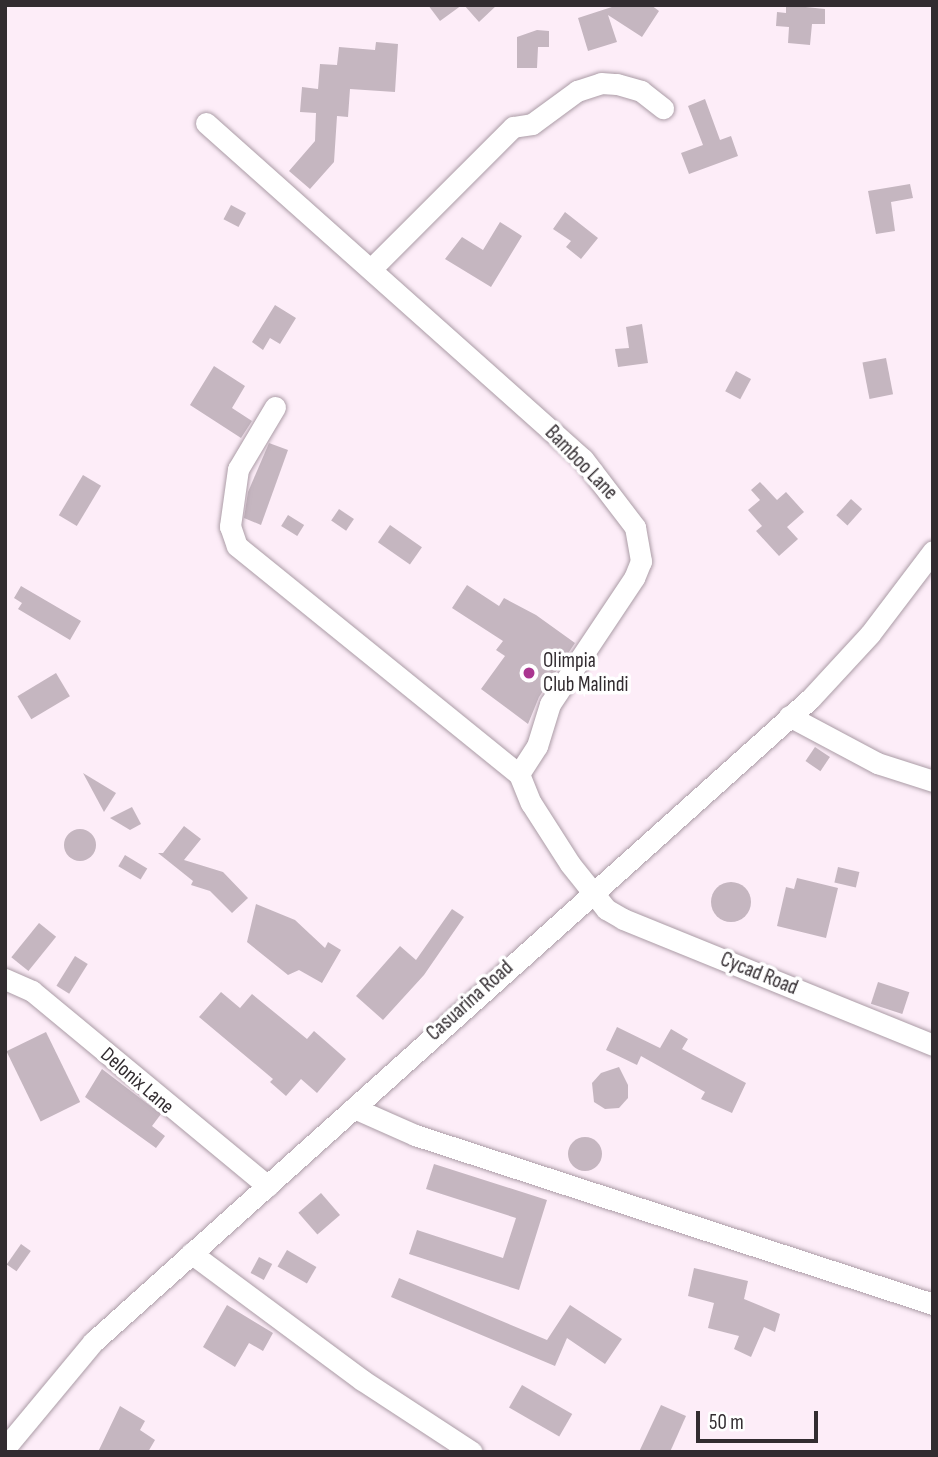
<!DOCTYPE html>
<style>
body{margin:0}
#map{position:relative;width:938px;height:1457px;overflow:hidden;background:#fdedf8;font-family:"Sofia Sans Condensed",sans-serif}
div>[style]{position:absolute}
[style*='--x']{left:calc(var(--x)*1px);top:calc(var(--y)*1px);width:calc(var(--w)*1px);rotate:calc(var(--a)*1deg)}
.building>*{inset:0;background:#c5b6c0;transform-origin:0 0}
.round{border-radius:50%}
.roads{filter:drop-shadow(0 0 2px #ab9ca6) drop-shadow(0 0 2px #ab9ca6)}
.minor>*{height:21px;margin:-10.5px;padding:0 10.5px;transform-origin:10.5px;border-radius:10.5px;background:#fff}
.dots>*{width:19px;height:19px;translate:-50% -50%;box-sizing:border-box;border:4px solid #fff;border-radius:50%}
span{translate:-50% -50%;white-space:nowrap;text-align:center;line-height:1.15;-webkit-text-stroke:7px #fff;paint-order:stroke}
.street-label{font-size:21px;color:#322c30}
.poi-label{font-size:21px;color:#322c30}
.left{translate:0 -50%;text-align:left}
.frame{position:absolute;inset:0;border:7px solid #322c30;pointer-events:none}
.scale{position:absolute;left:696px;top:1411px;width:122px;height:32px;box-sizing:border-box;border:4px solid #322c30;border-top:0;padding-left:9px;font-size:21px;line-height:24px;white-space:nowrap;color:#322c30;-webkit-text-stroke:5px #fff;paint-order:stroke}
</style>
<div id="map">
<div class="building">
<div style="clip-path:polygon(428px 5px,462px 5px,440px 21px)"></div>
<div style="clip-path:polygon(464px 5px,497px 5px,479px 22px)"></div>
<div style="clip-path:polygon(618px 5px,651px 5px,659px 11px,642px 37px,608px 15px,617px 42px,588px 51px,578px 18px)"></div>
<div style="clip-path:polygon(786px 5px,825px 9px,825px 24px,812px 24px,810px 45px,788px 43px,789px 27px,776px 26px,777px 12px,786px 13px)"></div>
<div style="clip-path:polygon(537px 30px,549px 31px,549px 47px,538px 47px,537px 68px,517px 68px,517px 37px)"></div>
<div style="clip-path:polygon(376px 42px,398px 44px,395px 92px,350px 89px,348px 117px,337px 116px,334px 162px,310px 189px,289px 171px,315px 141px,316px 113px,300px 112px,302px 87px,318px 89px,320px 64px,337px 65px,339px 47px,375px 50px)"></div>
<div style="clip-path:polygon(705px 99px,720px 140px,731px 136px,738px 156px,689px 174px,681px 153px,703px 145px,688px 106px)"></div>
<div style="clip-path:polygon(910px 184px,913px 198px,891px 202px,895px 231px,876px 234px,868px 191px)"></div>
<div style="left:231px;top:205px;width:17px;height:16px;rotate:28deg"></div>
<div style="clip-path:polygon(565px 212px,598px 238px,581px 259px,566px 247px,571px 241px,553px 229px)"></div>
<div style="clip-path:polygon(500px 222px,522px 236px,491px 287px,445px 259px,462px 237px,483px 250px)"></div>
<div style="clip-path:polygon(275px 305px,296px 318px,280px 344px,270px 338px,263px 350px,252px 342px)"></div>
<div style="clip-path:polygon(642px 324px,648px 363px,618px 367px,615px 349px,629px 348px,626px 327px)"></div>
<div style="left:886px;top:358px;width:37px;height:24px;rotate:79deg"></div>
<div style="clip-path:polygon(214px 366px,245px 386px,232px 408px,252px 421px,241px 438px,190px 405px)"></div>
<div style="left:736px;top:371px;width:17px;height:23px;rotate:28deg"></div>
<div style="clip-path:polygon(269px 443px,288px 450px,261px 525px,244px 518px,248px 492px)"></div>
<div style="left:83px;top:475px;width:21px;height:47px;rotate:31deg"></div>
<div style="clip-path:polygon(760px 482px,777px 500px,786px 492px,804px 512px,787px 527px,798px 539px,779px 556px,756px 531px,762px 526px,748px 510px,760px 500px,751px 490px)"></div>
<div style="left:851px;top:499px;width:15px;height:22px;rotate:42deg"></div>
<div style="left:339px;top:509px;width:18px;height:14px;rotate:34deg"></div>
<div style="left:288px;top:515px;width:19px;height:13px;rotate:32deg"></div>
<div style="left:390px;top:525px;width:39px;height:21px;rotate:35deg"></div>
<div style="clip-path:polygon(467px 585px,499px 606px,504px 598px,536px 615px,575px 643px,539px 697px,528px 724px,481px 689px,505px 656px,496px 650px,503px 641px,452px 608px)"></div>
<div style="clip-path:polygon(21px 586px,81px 621px,70px 640px,18px 609px,22px 603px,14px 598px)"></div>
<div style="left:56px;top:673px;width:27px;height:45px;rotate:59deg"></div>
<div style="left:815px;top:747px;width:18px;height:17px;rotate:34deg"></div>
<div style="clip-path:polygon(83px 773px,116px 793px,104px 812px)"></div>
<div style="clip-path:polygon(132px 807px,141px 824px,130px 830px,110px 818px)"></div>
<div style="clip-path:polygon(184px 826px,201px 839px,184px 860px,223px 872px,248px 898px,232px 913px,210px 891px,191px 885px,193px 881px,158px 853px,163px 853px)"></div>
<div class="round" style="left:64px;top:829px;width:32px;height:32px"></div>
<div style="left:125px;top:855px;width:26px;height:13px;rotate:31deg"></div>
<div style="left:838px;top:867px;width:22px;height:16px;rotate:13deg"></div>
<div style="clip-path:polygon(797px 878px,838px 888px,826px 938px,777px 926px,786px 887px,794px 889px)"></div>
<div class="round" style="left:711px;top:882px;width:40px;height:40px"></div>
<div style="clip-path:polygon(256px 904px,295px 920px,325px 948px,328px 942px,341px 950px,322px 983px,299px 970px,288px 975px,247px 942px)"></div>
<div style="clip-path:polygon(452px 909px,464px 917px,424px 975px,383px 1020px,356px 996px,400px 946px,416px 960px)"></div>
<div style="left:39px;top:923px;width:22px;height:44px;rotate:39deg"></div>
<div style="left:75px;top:956px;width:15px;height:35px;rotate:32deg"></div>
<div style="left:878px;top:982px;width:33px;height:23px;rotate:18deg"></div>
<div style="clip-path:polygon(221px 992px,240px 1008px,252px 994px,307px 1039px,314px 1031px,346px 1059px,317px 1093px,301px 1079px,286px 1096px,270px 1082px,273px 1079px,199px 1017px)"></div>
<div style="clip-path:polygon(617px 1027px,660px 1048px,671px 1029px,688px 1039px,682px 1049px,746px 1083px,732px 1113px,701px 1099px,705px 1092px,641px 1056px,637px 1065px,606px 1050px)"></div>
<div style="left:46px;top:1032px;width:78px;height:44px;rotate:64deg"></div>
<div style="clip-path:polygon(619px 1067px,628px 1085px,628px 1098px,619px 1108px,605px 1109px,594px 1102px,592px 1083px,601px 1073px)"></div>
<div style="clip-path:polygon(102px 1069px,161px 1114px,152px 1126px,165px 1136px,156px 1148px,85px 1097px)"></div>
<div class="round" style="left:568px;top:1137px;width:34px;height:34px"></div>
<div style="clip-path:polygon(434px 1164px,547px 1200px,519px 1290px,409px 1254px,417px 1230px,503px 1258px,516px 1218px,426px 1189px)"></div>
<div style="left:321px;top:1193px;width:29px;height:30px;rotate:49deg"></div>
<div style="left:21px;top:1244px;width:12px;height:25px;rotate:35deg"></div>
<div style="left:287px;top:1250px;width:34px;height:19px;rotate:30deg"></div>
<div style="left:259px;top:1257px;width:15px;height:18px;rotate:28deg"></div>
<div style="clip-path:polygon(694px 1268px,748px 1281px,744px 1299px,780px 1314px,775px 1332px,764px 1327px,751px 1357px,734px 1349px,739px 1336px,708px 1328px,714px 1303px,688px 1296px)"></div>
<div style="clip-path:polygon(399px 1278px,547px 1340px,570px 1305px,622px 1339px,605px 1364px,567px 1338px,555px 1366px,391px 1297px)"></div>
<div style="clip-path:polygon(227px 1305px,273px 1333px,263px 1351px,249px 1343px,235px 1367px,203px 1347px)"></div>
<div style="left:522px;top:1385px;width:58px;height:26px;rotate:30deg"></div>
<div style="clip-path:polygon(661px 1405px,686px 1416px,670px 1452px,639px 1452px)"></div>
<div style="clip-path:polygon(120px 1406px,145px 1421px,140px 1430px,155px 1440px,148px 1452px,98px 1452px)"></div>
</div>
<div class="roads">
<div class="minor">
<div style="--x:206;--y:123;--w:505;--a:41.71"></div>
<div style="--x:583;--y:459;--w:86;--a:52.6"></div>
<div style="--x:635;--y:527;--w:35;--a:80"></div>
<div style="--x:641;--y:561;--w:18;--a:112"></div>
<div style="--x:634;--y:578;--w:151;--a:123.7"></div>
<div style="--x:550;--y:704;--w:44;--a:107.2"></div>
<div style="--x:537;--y:746;--w:33;--a:123"></div>
<div style="--x:519;--y:774;--w:31;--a:68"></div>
<div style="--x:531;--y:803;--w:72;--a:57.4"></div>
<div style="--x:570;--y:864;--w:58;--a:51.3"></div>
<div style="--x:606;--y:909;--w:20;--a:30"></div>
<div style="--x:623;--y:919;--w:335;--a:22.1"></div>
<div style="--x:371;--y:269;--w:201;--a:-45"></div>
<div style="--x:513;--y:127;--w:19;--a:-9"></div>
<div style="--x:532;--y:124;--w:56;--a:-36.3"></div>
<div style="--x:577;--y:91;--w:25;--a:-18"></div>
<div style="--x:601;--y:83;--w:16;--a:4"></div>
<div style="--x:617;--y:84;--w:25;--a:16"></div>
<div style="--x:641;--y:91;--w:28;--a:38"></div>
<div style="--x:275;--y:407;--w:72;--a:120.8"></div>
<div style="--x:238;--y:469;--w:58;--a:98"></div>
<div style="--x:230;--y:526;--w:21;--a:71"></div>
<div style="--x:237;--y:546;--w:363;--a:39"></div>
<div style="--x:789;--y:716;--w:100;--a:28.1"></div>
<div style="--x:877;--y:763;--w:59;--a:17.8"></div>
<div style="--x:5;--y:979;--w:30;--a:24"></div>
<div style="--x:32;--y:991;--w:306;--a:39.6"></div>
<div style="--x:354;--y:1108;--w:67;--a:23.9"></div>
<div style="--x:415;--y:1135;--w:545;--a:18.07"></div>
<div style="--x:191;--y:1253;--w:213;--a:36.6"></div>
<div style="--x:362;--y:1380;--w:131;--a:33.2"></div>
<div style="--x:5;--y:1448;--w:138;--a:-50.3"></div>
<div style="--x:93;--y:1342;--w:963;--a:-41.89"></div>
<div style="--x:810;--y:699;--w:88;--a:-47.3"></div>
<div style="--x:870;--y:634;--w:104;--a:-52.8"></div>
</div>
</div>
<div class="dots">
<div style="left:529px;top:673px;background:#aa3690"></div>
</div>
<div class="street-label">
<span style="left:581px;top:463px;rotate:46deg">Bamboo Lane</span>
<span style="left:759px;top:974px;rotate:22deg">Cycad Road</span>
<span style="left:470px;top:1001px;rotate:-42deg">Casuarina Road</span>
<span style="left:137px;top:1081px;rotate:41deg">Delonix Lane</span>
</div>
<div class="poi-label">
<span class="left" style="left:543px;top:673px">Olimpia<br>Club Malindi</span>
</div>
<div class="frame"></div>
<div class="scale">50 m</div>
</div>
